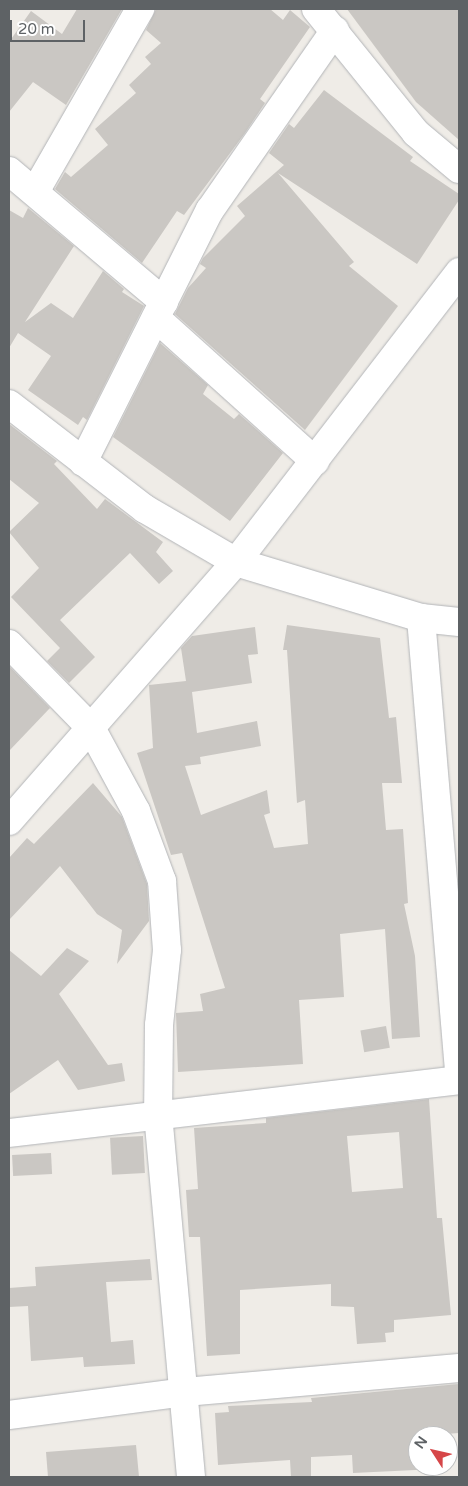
<!DOCTYPE html>
<style>
body{margin:0}
#map{position:relative;width:468px;height:1486px;overflow:hidden;background:#efece7;font-family:"Varela Round",sans-serif}
div>[style]{position:absolute}
[style*='--x']{left:calc(var(--x)*1px);top:calc(var(--y)*1px);width:calc(var(--w)*1px);rotate:calc(var(--a)*1deg)}
.building>*{inset:0;background:#cac7c3;transform-origin:0 0}
.roads{filter:drop-shadow(0 0 1px #b2b4b7) drop-shadow(0 0 1px #b2b4b7)}
.minor>*{height:28px;margin:-14px;padding:0 14px;transform-origin:14px;border-radius:14px;background:#fff}
.tertiary>*{height:28px;margin:-14px;padding:0 14px;transform-origin:14px;border-radius:14px;background:#fff}
span{translate:-50% -50%;white-space:nowrap;text-align:center;line-height:1.15;-webkit-text-stroke:4px #fff;paint-order:stroke}
.frame{position:absolute;inset:0;border:10px solid #5e6265;pointer-events:none}
.north{position:absolute;left:408px;top:1426px;width:50px;height:50px;box-sizing:border-box;background:#fff;border:1px solid #bfc0c1;border-radius:50%;rotate:305deg;font-size:14px;font-weight:700;line-height:20px;text-align:center;color:#5e6265}
.north::after{content:'';display:block;margin:auto;width:18px;height:22px;background:#d64648;clip-path:polygon(50% 0,100% 100%,50% 72%,0 100%)}
.scale{position:absolute;left:10px;top:20px;width:75px;height:22px;box-sizing:border-box;border:2px solid #5e6265;border-top:0;padding-left:6px;font-size:15px;line-height:18px;white-space:nowrap;color:#5e6265;-webkit-text-stroke:4px #fff;paint-order:stroke}
</style>
<div id="map">
<div class="building">
<div style="clip-path:polygon(77px 9px,122px 9px,66px 105px,33px 82px,9px 112px,9px 42px,31px 11px,62px 34px)"></div>
<div style="clip-path:polygon(156px 9px,270px 9px,283px 20px,290px 10px,310px 27px,260px 99px,265px 103px,245px 133px,184px 215px,177px 211px,142px 263px,55px 189px,65px 172px,71px 177px,108px 145px,95px 129px,136px 93px,129px 85px,151px 64px,145px 57px,161px 43px,146px 30px)"></div>
<div style="clip-path:polygon(347px 9px,459px 9px,459px 140px,416px 102px)"></div>
<div style="clip-path:polygon(324px 90px,413px 157px,410px 161px,459px 194px,459px 200px,417px 264px,278px 173px,354px 262px,349px 266px,398px 306px,305px 430px,175px 314px,188px 288px,206px 268px,200px 264px,203px 258px,245px 216px,237px 206px,284px 165px,269px 153px,289px 124px,294px 128px)"></div>
<div style="clip-path:polygon(28px 208px,74px 246px,25px 322px,51px 303px,73px 318px,103px 271px,124px 289px,122px 292px,144px 306px,87px 420px,83px 417px,78px 425px,28px 390px,51px 356px,18px 333px,9px 348px,9px 210px,23px 218px)"></div>
<div style="clip-path:polygon(160px 343px,208px 385px,203px 394px,234px 419px,239px 414px,283px 453px,230px 521px,113px 437px)"></div>
<div style="clip-path:polygon(9px 424px,57px 461px,54px 464px,97px 509px,105px 499px,163px 542px,156px 552px,173px 571px,159px 584px,130px 553px,60px 620px,95px 657px,69px 683px,47px 661px,60px 648px,11px 597px,39px 568px,9px 532px,39px 503px,9px 479px)"></div>
<div style="clip-path:polygon(287px 625px,380px 638px,389px 718px,396px 717px,402px 783px,382px 783px,386px 830px,403px 829px,408px 903px,404px 904px,415px 956px,420px 1037px,392px 1039px,385px 929px,340px 934px,344px 997px,299px 1000px,303px 1064px,178px 1072px,176px 1013px,203px 1011px,200px 994px,225px 988px,182px 853px,171px 855px,137px 753px,153px 748px,149px 685px,186px 681px,181px 648px,192px 636px,255px 627px,258px 654px,248px 655px,252px 683px,192px 692px,197px 733px,257px 721px,261px 746px,200px 757px,201px 764px,185px 766px,201px 815px,267px 790px,270px 813px,264px 815px,274px 848px,308px 844px,305px 800px,297px 803px,287px 650px,283px 650px)"></div>
<div style="clip-path:polygon(9px 666px,50px 708px,9px 751px)"></div>
<div style="clip-path:polygon(93px 783px,122px 817px,147px 884px,149px 921px,117px 964px,122px 930px,97px 914px,60px 866px,9px 920px,9px 858px,27px 838px,34px 844px)"></div>
<div style="clip-path:polygon(67px 948px,89px 961px,59px 994px,108px 1065px,122px 1063px,125px 1081px,78px 1090px,58px 1060px,9px 1094px,9px 950px,41px 976px)"></div>
<div style="left:386px;top:1026px;width:22px;height:26px;rotate:80deg"></div>
<div style="clip-path:polygon(evenodd,429px 1099px,437px 1218px,442px 1218px,451px 1315px,394px 1320px,394px 1332px,385px 1333px,386px 1342px,357px 1344px,354px 1307px,331px 1306px,331px 1284px,240px 1290px,240px 1354px,207px 1356px,200px 1237px,189px 1237px,186px 1190px,198px 1189px,194px 1128px,266px 1123px,266px 1118px,429px 1099px,399px 1132px,403px 1188px,352px 1192px,347px 1136px,399px 1132px)"></div>
<div style="left:143px;top:1136px;width:37px;height:33px;rotate:87deg"></div>
<div style="left:51px;top:1153px;width:21px;height:39px;rotate:87deg"></div>
<div style="clip-path:polygon(150px 1259px,152px 1280px,106px 1282px,111px 1342px,133px 1340px,135px 1364px,84px 1367px,83px 1357px,31px 1361px,28px 1306px,9px 1307px,9px 1288px,36px 1286px,35px 1267px)"></div>
<div style="clip-path:polygon(459px 1384px,459px 1433px,418px 1436px,418px 1466px,436px 1469px,353px 1473px,352px 1455px,311px 1457px,311px 1477px,291px 1477px,290px 1460px,218px 1465px,215px 1413px,229px 1412px,228px 1406px,312px 1402px,311px 1398px)"></div>
<div style="clip-path:polygon(136px 1445px,139px 1477px,48px 1477px,46px 1452px)"></div>
</div>
<div class="roads">
<div class="minor">
<div style="--x:316;--y:9;--w:159;--a:51.1"></div>
<div style="--x:416;--y:133;--w:56;--a:39.9"></div>
<div style="--x:9;--y:171;--w:203;--a:40.2"></div>
<div style="--x:36;--y:190;--w:209;--a:-60.1"></div>
<div style="--x:156;--y:318;--w:214;--a:42"></div>
<div style="--x:9;--y:404;--w:172;--a:37.7"></div>
<div style="--x:145;--y:509;--w:105;--a:30.2"></div>
<div style="--x:236;--y:562;--w:193;--a:16.8"></div>
<div style="--x:421;--y:618;--w:38;--a:6"></div>
<div style="--x:83;--y:462;--w:282;--a:-63.3"></div>
<div style="--x:210;--y:210;--w:219;--a:-55.2"></div>
<div style="--x:421;--y:618;--w:452;--a:85.2"></div>
<div style="--x:9;--y:644;--w:117;--a:45.7"></div>
<div style="--x:91;--y:728;--w:94;--a:61.5"></div>
<div style="--x:136;--y:811;--w:75;--a:69.6"></div>
<div style="--x:162;--y:881;--w:69;--a:85.9"></div>
<div style="--x:167;--y:950;--w:75;--a:96.1"></div>
<div style="--x:159;--y:1025;--w:89;--a:90.6"></div>
<div style="--x:158;--y:1114;--w:364;--a:84.8"></div>
<div style="--x:9;--y:1133;--w:453;--a:-6.7"></div>
<div style="--x:9;--y:1415;--w:177;--a:-7.4"></div>
<div style="--x:185;--y:1392;--w:275;--a:-5"></div>
</div>
<div class="tertiary">
<div style="--x:9;--y:821;--w:344;--a:-48.8"></div>
<div style="--x:236;--y:562;--w:366;--a:-52.4"></div>
</div>
</div>
<div class="frame"></div>
<div class="north">N</div>
<div class="scale">20 m</div>
</div>
